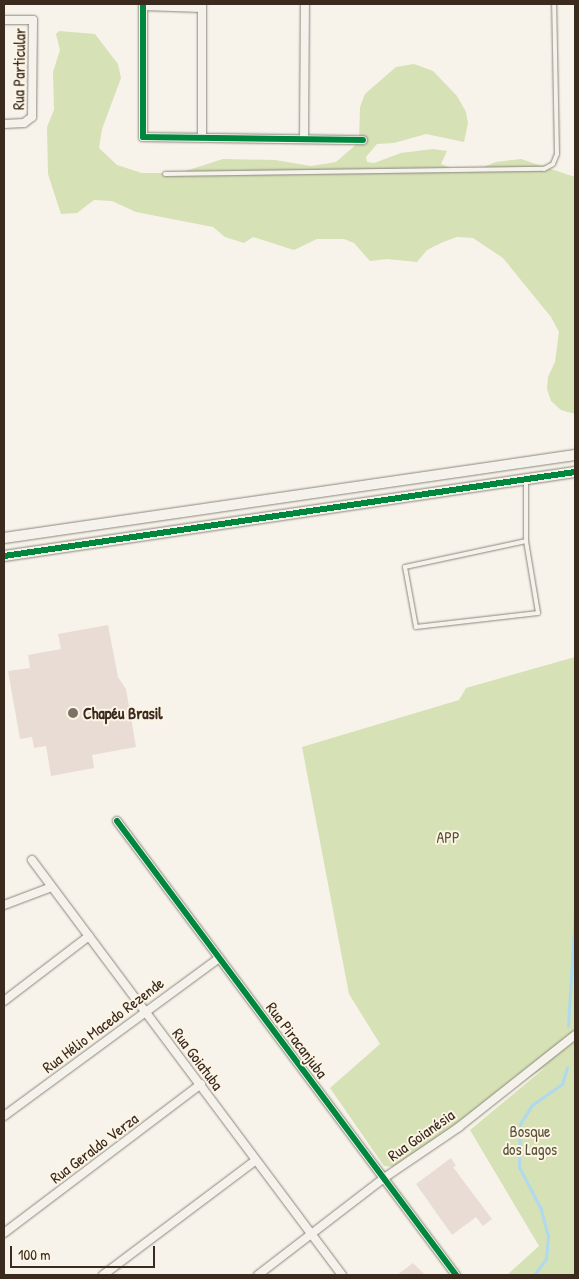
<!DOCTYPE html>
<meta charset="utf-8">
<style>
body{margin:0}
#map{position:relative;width:579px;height:1279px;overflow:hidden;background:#f7f3ea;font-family:"Patrick Hand",sans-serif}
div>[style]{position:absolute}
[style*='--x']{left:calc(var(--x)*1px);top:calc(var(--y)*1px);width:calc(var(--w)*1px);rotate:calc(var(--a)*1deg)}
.green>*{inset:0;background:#d6e1b5}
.stream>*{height:3px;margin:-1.5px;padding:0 1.5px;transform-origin:1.5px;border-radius:1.5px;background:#afd9ef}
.building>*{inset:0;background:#e9dcd4}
.roads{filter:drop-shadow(0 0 1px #8b867f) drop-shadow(0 0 1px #8b867f)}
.service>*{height:4px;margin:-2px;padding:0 2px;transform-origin:2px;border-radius:2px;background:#f5f2ec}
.minor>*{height:8px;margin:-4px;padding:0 4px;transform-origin:4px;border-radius:4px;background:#f5f2ec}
.tertiary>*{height:10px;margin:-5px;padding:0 5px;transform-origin:5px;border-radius:5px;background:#f5f2ec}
.cycleway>*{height:6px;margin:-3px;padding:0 3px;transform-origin:3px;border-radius:3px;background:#00873e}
.dots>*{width:14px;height:14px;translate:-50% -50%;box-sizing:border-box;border:2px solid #fcf5e5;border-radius:50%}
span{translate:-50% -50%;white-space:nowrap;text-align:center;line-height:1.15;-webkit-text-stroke:4px #fcf5e5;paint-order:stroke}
.street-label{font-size:16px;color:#3b2a1e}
.poi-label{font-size:16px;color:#3b2a1e;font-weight:700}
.left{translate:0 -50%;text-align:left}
.park-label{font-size:16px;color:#5b5439}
.frame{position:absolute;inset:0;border:5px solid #3b2a1e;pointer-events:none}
.scale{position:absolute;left:10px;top:1246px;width:145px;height:22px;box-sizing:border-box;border:2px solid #3b2a1e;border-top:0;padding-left:6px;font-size:15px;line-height:18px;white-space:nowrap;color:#3b2a1e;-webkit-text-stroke:4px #fcf5e5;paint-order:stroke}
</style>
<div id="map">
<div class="green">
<div style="clip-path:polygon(59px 31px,95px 34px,118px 64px,121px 78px,102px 129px,99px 148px,117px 165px,142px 173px,179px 173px,223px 159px,275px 160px,311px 166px,336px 162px,359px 142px,360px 107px,365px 94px,396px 67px,414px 64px,433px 71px,457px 96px,466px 112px,468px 123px,464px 142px,426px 134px,394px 143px,377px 144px,366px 157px,367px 162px,374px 163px,401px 153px,433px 149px,447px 151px,441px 164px,456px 170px,476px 170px,496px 162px,521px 159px,575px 177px,575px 414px,561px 410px,551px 401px,547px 389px,548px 377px,555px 362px,559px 332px,551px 317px,503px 258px,473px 238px,457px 237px,443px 242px,427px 250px,417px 262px,387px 259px,370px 261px,354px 243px,344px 239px,317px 239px,294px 250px,253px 237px,244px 243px,225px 237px,213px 227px,136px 212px,112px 201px,94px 200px,77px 213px,61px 214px,48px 174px,47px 127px,54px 110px,53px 72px,60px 50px,56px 34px)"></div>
<div style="clip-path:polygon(575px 657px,575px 1275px,507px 1275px,539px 1246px,470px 1130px,547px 1066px,393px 1167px,384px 1166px,330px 1088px,380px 1044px,349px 994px,302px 747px,459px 700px,466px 688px)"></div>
</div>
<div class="stream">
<div style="--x:568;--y:1026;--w:113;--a:-86.5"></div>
<div style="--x:534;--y:1275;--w:20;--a:-53"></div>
<div style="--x:546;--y:1259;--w:23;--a:-85"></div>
<div style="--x:548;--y:1236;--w:28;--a:-105"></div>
<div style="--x:541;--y:1209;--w:47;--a:-117.6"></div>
<div style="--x:519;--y:1167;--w:43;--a:-88.7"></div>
<div style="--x:520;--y:1124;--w:22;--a:-58"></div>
<div style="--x:532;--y:1105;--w:37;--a:-35"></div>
<div style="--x:562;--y:1084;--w:17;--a:-73"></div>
</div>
<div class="building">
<div style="clip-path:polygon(108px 625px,118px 677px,126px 689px,136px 747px,92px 755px,94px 768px,51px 776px,46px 746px,34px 748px,32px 737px,20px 739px,8px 671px,30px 668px,28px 655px,61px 649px,58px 634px)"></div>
<div style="clip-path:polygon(451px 1158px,456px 1166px,453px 1167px,492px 1219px,483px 1226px,476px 1217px,452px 1235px,416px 1184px)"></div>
<div style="clip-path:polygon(413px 1263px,425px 1275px,397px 1275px)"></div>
</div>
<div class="roads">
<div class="service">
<div style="--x:165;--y:174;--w:379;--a:-0.8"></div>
<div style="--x:544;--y:169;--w:10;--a:-29"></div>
<div style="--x:553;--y:164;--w:11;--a:-68"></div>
<div style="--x:557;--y:154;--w:150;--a:-91.1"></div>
<div style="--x:526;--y:541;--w:73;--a:80.5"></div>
<div style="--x:538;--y:613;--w:123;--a:173.5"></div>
<div style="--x:416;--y:627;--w:61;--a:-100.4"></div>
<div style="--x:405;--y:567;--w:124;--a:-12.1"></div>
<div style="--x:526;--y:541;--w:61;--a:-90"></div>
</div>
<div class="minor">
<div style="--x:143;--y:4;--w:133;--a:90"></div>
<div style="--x:143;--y:137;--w:220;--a:0.8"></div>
<div style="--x:202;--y:4;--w:134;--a:90"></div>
<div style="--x:143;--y:6;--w:59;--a:1.9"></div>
<div style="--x:4;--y:20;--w:29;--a:0"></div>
<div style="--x:33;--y:20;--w:97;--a:90.6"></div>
<div style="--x:32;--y:117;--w:10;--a:143"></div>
<div style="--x:24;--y:123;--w:20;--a:177"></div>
<div style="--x:304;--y:139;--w:135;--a:-89.6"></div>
<div style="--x:117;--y:821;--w:567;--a:53.25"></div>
<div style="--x:32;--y:860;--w:518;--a:53.24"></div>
<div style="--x:4;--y:905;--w:51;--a:-20.6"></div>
<div style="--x:4;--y:1001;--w:107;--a:-37.4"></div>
<div style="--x:4;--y:1116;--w:267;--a:-36.3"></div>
<div style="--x:4;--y:1233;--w:247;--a:-37.1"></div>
<div style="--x:103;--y:1275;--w:191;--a:-36.9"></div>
<div style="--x:258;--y:1275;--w:159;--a:-37.6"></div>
<div style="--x:384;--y:1178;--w:91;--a:-34.2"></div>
<div style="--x:459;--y:1127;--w:148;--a:-38.4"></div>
</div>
<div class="tertiary">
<div style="--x:4;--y:538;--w:577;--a:-8.27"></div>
<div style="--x:4;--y:556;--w:577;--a:-8.37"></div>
</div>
</div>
<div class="cycleway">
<div style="--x:143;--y:4;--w:133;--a:90"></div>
<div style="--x:143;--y:137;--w:220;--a:0.8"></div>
<div style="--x:4;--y:556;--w:577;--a:-8.37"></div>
<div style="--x:117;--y:821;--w:567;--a:53.25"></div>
</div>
<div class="dots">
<div style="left:73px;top:713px;background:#7d7065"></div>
</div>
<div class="street-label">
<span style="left:19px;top:69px;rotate:-89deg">Rua Particular</span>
<span style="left:103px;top:1025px;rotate:-37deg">Rua Hélio Macedo Rezende</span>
<span style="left:297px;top:1040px;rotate:53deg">Rua Piracanjuba</span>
<span style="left:198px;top:1059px;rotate:53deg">Rua Goiatuba</span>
<span style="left:421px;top:1135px;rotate:-35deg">Rua Goianésia</span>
<span style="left:94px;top:1148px;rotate:-37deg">Rua Geraldo Verza</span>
</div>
<div class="poi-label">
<span class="left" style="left:83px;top:713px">Chapéu Brasil</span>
</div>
<div class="park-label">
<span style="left:448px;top:837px">APP</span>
<span style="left:530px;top:1140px">Bosque<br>dos Lagos</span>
</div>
<div class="frame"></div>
<div class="scale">100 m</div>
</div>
